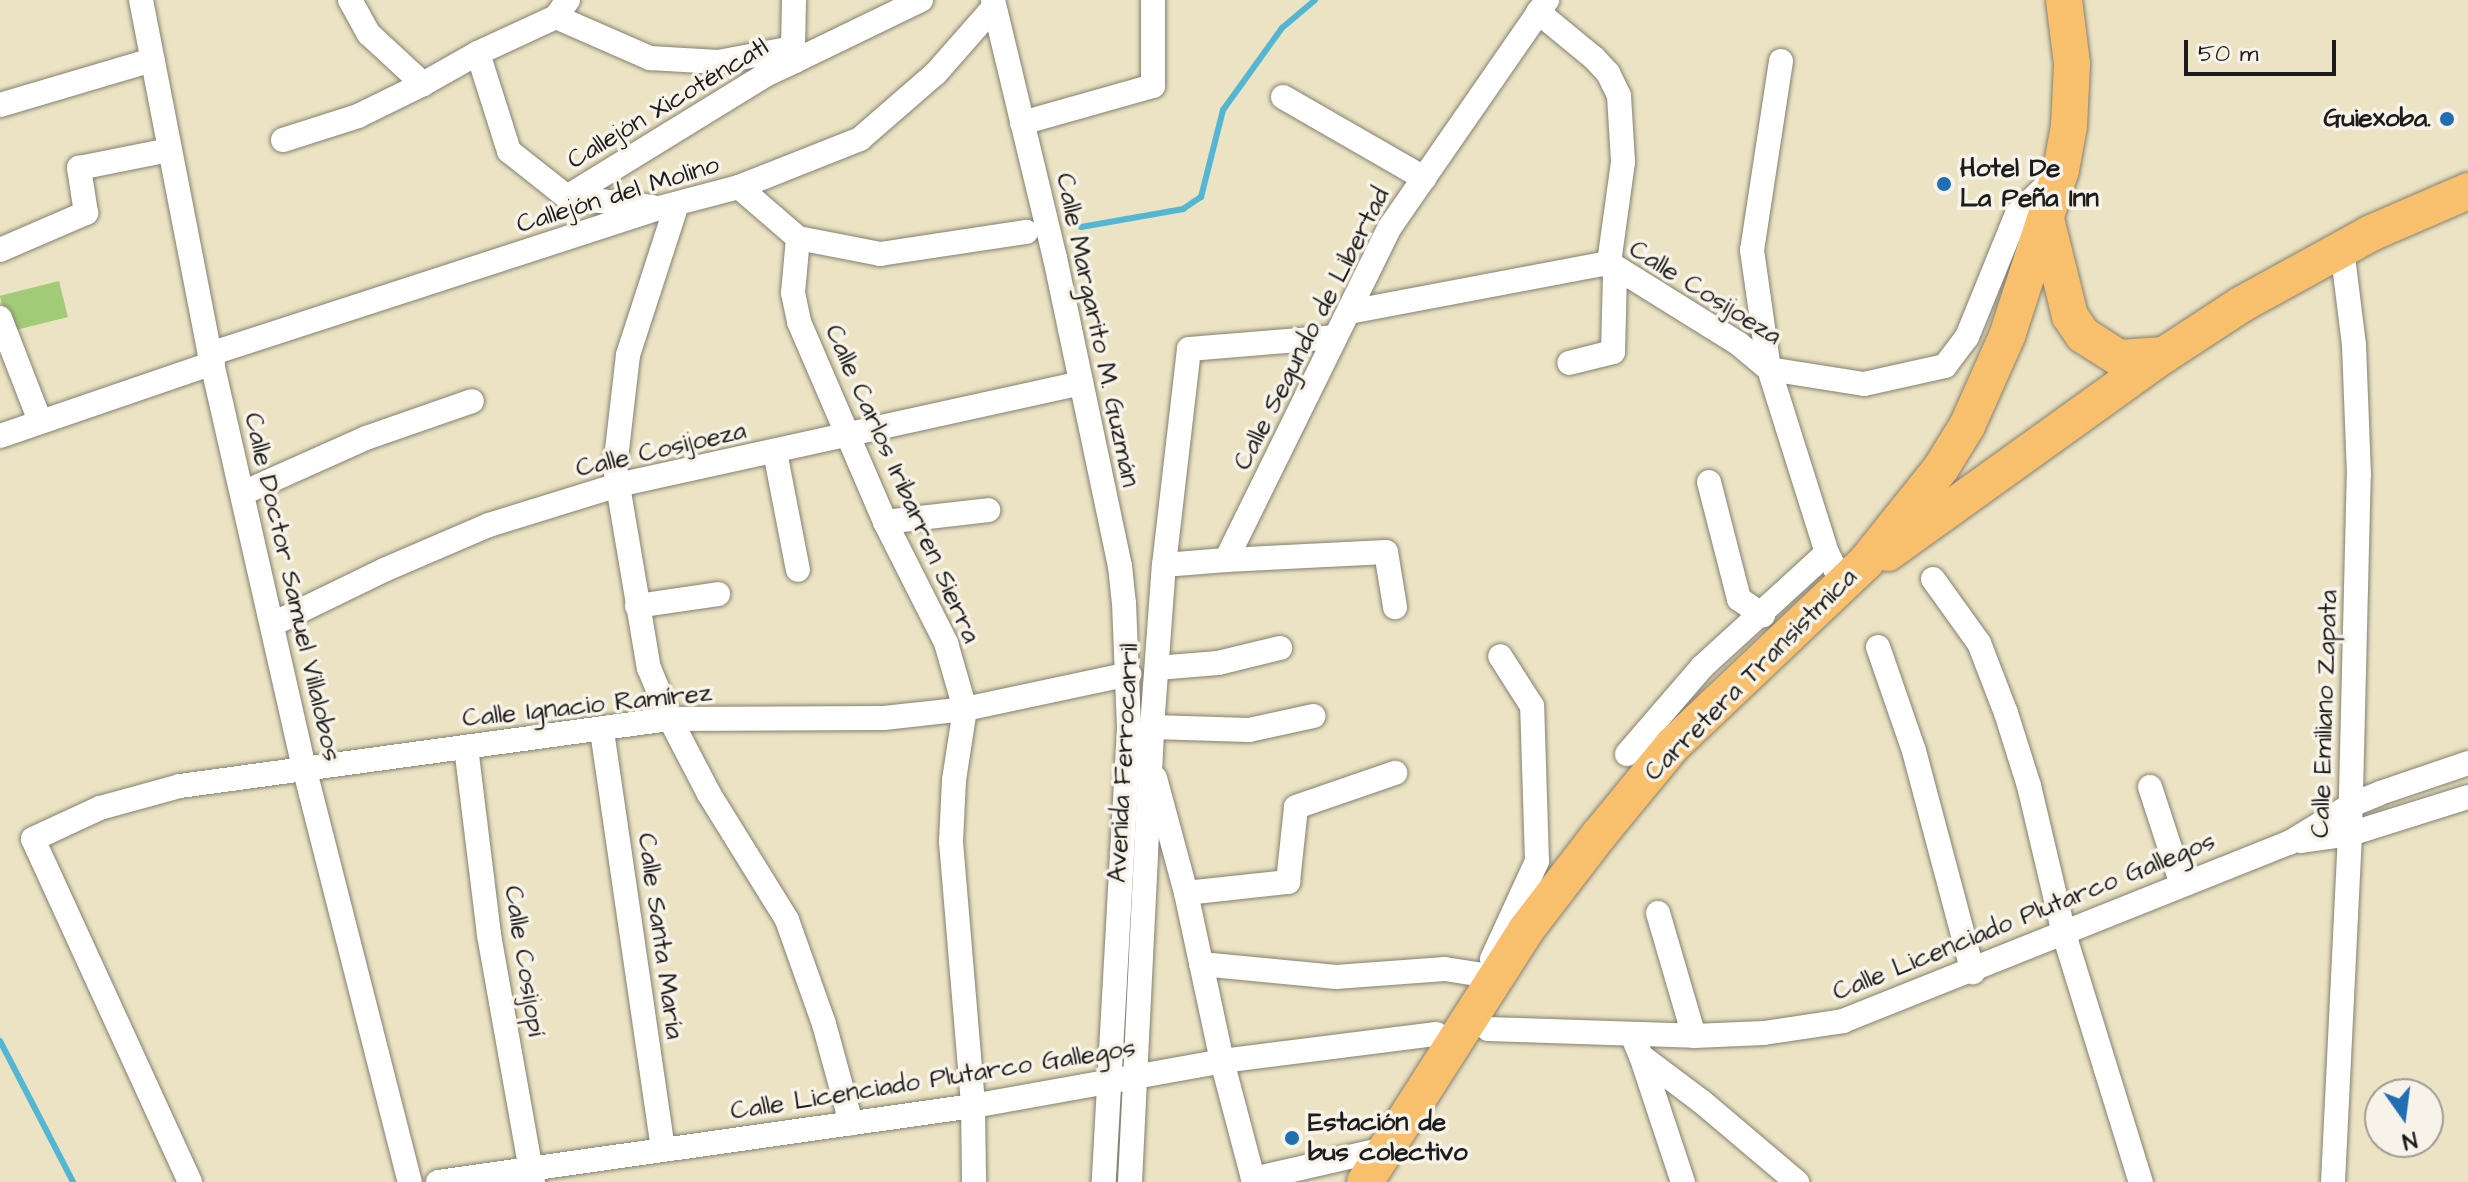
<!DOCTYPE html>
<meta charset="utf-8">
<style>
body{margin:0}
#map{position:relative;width:2468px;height:1182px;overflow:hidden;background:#ebe3c3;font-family:"Architects Daughter",sans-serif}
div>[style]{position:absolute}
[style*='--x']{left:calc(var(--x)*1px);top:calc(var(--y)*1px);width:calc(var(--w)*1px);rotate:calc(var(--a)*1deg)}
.green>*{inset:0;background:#a2cb77;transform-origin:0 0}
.stream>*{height:6px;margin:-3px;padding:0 3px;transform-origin:3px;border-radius:3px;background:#53b6d2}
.roads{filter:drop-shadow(0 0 2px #848070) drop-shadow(0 0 2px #848070)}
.minor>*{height:24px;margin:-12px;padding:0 12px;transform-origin:12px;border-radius:12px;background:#fff}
.primary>*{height:36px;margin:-18px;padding:0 18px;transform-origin:18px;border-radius:18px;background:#f8bf6c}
.dots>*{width:22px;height:22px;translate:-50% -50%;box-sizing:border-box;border:4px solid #f7f3e8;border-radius:50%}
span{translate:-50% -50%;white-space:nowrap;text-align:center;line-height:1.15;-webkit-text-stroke:7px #f7f3e8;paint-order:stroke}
.street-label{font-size:26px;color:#1c1c1c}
.poi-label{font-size:26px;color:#1c1c1c;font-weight:700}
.right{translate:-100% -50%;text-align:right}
.left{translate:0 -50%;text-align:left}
.north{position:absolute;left:2364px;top:1078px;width:80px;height:80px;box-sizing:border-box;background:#f7f3e8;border:2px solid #9f9d96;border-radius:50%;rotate:166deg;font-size:22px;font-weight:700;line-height:32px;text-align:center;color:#1c1c1c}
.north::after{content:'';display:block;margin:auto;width:28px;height:36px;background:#1f6fb2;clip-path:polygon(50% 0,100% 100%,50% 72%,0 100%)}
.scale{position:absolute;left:2184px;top:40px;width:152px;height:36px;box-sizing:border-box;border:4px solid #1c1c1c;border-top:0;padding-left:10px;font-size:24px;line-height:28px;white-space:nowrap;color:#1c1c1c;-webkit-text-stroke:6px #f7f3e8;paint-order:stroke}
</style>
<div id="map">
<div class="green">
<div style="left:59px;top:281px;width:37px;height:61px;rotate:76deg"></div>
</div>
<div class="stream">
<div style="--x:1081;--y:227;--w:104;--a:-10"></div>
<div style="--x:1183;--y:209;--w:22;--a:-34"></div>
<div style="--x:1201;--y:197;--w:90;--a:-75.8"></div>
<div style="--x:1223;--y:110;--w:101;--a:-54.3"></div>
<div style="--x:1282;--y:28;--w:43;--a:-40.3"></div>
<div style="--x:0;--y:1041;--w:159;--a:62.6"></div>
</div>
<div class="roads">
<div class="minor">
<div style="--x:141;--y:0;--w:361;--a:79"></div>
<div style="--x:210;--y:354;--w:428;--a:77.2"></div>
<div style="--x:305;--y:771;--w:424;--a:75.7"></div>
<div style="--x:350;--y:0;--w:39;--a:61"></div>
<div style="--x:369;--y:34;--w:74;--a:42.8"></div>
<div style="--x:423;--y:84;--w:63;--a:-29.4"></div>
<div style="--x:993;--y:0;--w:265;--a:76.5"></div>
<div style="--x:1055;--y:258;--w:315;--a:78.1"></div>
<div style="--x:1120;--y:566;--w:37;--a:84"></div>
<div style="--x:1124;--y:603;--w:126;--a:87.7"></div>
<div style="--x:1129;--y:729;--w:454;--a:93.2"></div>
<div style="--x:1538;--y:12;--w:72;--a:39.4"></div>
<div style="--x:1594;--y:58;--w:21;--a:47"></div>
<div style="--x:1608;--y:73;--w:25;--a:64"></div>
<div style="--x:1619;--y:96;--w:66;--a:86.5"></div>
<div style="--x:1623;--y:162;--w:102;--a:97.9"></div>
<div style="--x:1609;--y:263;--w:13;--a:63"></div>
<div style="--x:1615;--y:275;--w:77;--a:91.5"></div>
<div style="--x:1613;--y:352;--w:45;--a:166"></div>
<div style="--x:556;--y:17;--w:103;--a:23.6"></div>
<div style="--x:650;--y:58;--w:68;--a:3.4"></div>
<div style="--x:718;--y:62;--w:76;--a:-10.6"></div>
<div style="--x:793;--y:48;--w:13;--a:81"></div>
<div style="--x:795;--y:61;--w:140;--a:-25.8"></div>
<div style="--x:793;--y:48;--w:48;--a:-88.8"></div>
<div style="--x:1781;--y:61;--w:191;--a:98.7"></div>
<div style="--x:1752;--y:250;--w:120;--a:81.9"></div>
<div style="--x:1769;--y:369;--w:193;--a:72.5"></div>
<div style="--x:1827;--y:553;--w:34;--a:63"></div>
<div style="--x:1283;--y:97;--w:163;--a:29.9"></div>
<div style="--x:0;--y:105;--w:159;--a:-16.5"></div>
<div style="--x:1022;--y:123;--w:136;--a:-15.8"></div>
<div style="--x:1153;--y:86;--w:86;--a:-90"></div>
<div style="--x:283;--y:140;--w:79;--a:-17.7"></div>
<div style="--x:358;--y:116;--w:72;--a:-26.2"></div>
<div style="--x:739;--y:187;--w:78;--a:40.8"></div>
<div style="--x:798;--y:238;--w:84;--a:11"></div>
<div style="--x:880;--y:254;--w:148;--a:-8.6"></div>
<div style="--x:567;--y:197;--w:74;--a:-141.6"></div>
<div style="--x:509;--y:151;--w:103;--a:-107.6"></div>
<div style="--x:478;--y:53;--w:86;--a:-24.8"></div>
<div style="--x:556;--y:17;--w:21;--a:-55"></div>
<div style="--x:677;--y:204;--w:159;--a:108"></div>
<div style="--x:628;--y:355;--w:114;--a:96.6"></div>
<div style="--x:615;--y:468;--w:203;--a:80.4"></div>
<div style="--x:649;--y:668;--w:55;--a:67.6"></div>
<div style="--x:670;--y:719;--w:85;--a:62.5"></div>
<div style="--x:709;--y:794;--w:148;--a:58.2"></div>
<div style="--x:787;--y:920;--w:110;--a:70.4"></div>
<div style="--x:824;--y:1024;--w:103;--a:74.7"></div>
<div style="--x:652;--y:207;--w:86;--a:-173.3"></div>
<div style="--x:567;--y:197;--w:233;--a:-31.6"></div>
<div style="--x:765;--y:75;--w:33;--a:-25"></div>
<div style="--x:798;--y:238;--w:55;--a:95.2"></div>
<div style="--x:793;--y:293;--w:30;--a:78"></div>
<div style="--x:799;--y:322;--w:218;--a:66.7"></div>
<div style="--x:885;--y:522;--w:136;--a:63.2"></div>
<div style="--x:946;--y:643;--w:69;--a:73.9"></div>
<div style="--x:965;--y:709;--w:72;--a:98.8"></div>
<div style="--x:954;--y:780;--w:62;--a:92.8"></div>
<div style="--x:951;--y:842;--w:265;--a:85.2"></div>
<div style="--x:973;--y:1106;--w:76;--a:89.2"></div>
<div style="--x:0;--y:250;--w:94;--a:-23.3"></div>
<div style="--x:86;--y:213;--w:46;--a:-98.8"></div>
<div style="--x:79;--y:168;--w:92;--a:-11.3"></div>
<div style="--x:1349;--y:312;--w:265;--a:-10.7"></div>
<div style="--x:1609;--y:263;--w:153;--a:31.9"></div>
<div style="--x:1739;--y:344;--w:39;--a:40"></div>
<div style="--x:1769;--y:369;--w:96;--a:9"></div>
<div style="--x:1864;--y:384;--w:83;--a:-12.5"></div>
<div style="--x:1945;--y:366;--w:36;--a:-53"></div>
<div style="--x:1967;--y:337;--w:133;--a:-67.9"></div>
<div style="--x:2017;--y:214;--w:53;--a:-44.2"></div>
<div style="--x:0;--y:318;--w:110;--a:68.8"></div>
<div style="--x:210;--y:354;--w:472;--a:-18"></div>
<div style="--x:659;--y:208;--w:83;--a:-14.7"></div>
<div style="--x:739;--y:187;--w:130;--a:-21.6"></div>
<div style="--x:860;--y:139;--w:101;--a:-41"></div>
<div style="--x:936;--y:73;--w:88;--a:-48.7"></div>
<div style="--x:0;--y:436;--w:225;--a:-18.9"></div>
<div style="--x:775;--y:452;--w:120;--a:79"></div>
<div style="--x:1709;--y:482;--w:121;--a:75.6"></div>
<div style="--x:1739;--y:599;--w:29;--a:34"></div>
<div style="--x:243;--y:493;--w:135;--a:-24.1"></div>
<div style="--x:366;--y:438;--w:112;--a:-19.2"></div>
<div style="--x:885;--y:522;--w:104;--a:-6.6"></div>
<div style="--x:1226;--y:560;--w:160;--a:-2.9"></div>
<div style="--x:1386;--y:552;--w:56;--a:80.7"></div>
<div style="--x:1164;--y:565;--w:62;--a:-4.6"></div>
<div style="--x:1226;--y:560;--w:371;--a:-63.8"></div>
<div style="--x:1390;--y:227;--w:276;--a:-55.3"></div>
<div style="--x:1933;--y:579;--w:79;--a:54.3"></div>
<div style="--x:1979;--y:643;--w:75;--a:68.9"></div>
<div style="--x:2006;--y:713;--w:77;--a:72.5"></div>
<div style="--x:2029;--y:786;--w:152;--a:76.7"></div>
<div style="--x:2064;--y:934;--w:260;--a:72.8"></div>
<div style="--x:637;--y:606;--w:82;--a:-8.4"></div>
<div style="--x:273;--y:624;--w:123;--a:-25.9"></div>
<div style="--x:384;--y:570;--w:114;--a:-23.2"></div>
<div style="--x:489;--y:525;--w:135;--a:-17.2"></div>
<div style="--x:618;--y:485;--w:472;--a:-12.4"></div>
<div style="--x:1878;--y:647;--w:110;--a:70.9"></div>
<div style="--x:1914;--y:751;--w:229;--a:75.1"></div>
<div style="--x:1157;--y:668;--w:61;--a:-4.7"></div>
<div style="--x:1218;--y:663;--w:64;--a:-13.6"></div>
<div style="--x:1152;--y:727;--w:97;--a:1.8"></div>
<div style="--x:1249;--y:730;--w:66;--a:-12.2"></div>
<div style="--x:602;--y:731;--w:422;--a:81.7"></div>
<div style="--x:466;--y:747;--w:189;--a:83"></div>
<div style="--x:489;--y:935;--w:251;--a:79.9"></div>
<div style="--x:1627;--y:754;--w:115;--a:-49.2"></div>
<div style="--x:1702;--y:667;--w:169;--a:-42.4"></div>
<div style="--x:1155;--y:778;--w:119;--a:74.9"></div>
<div style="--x:1186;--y:893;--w:172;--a:77.9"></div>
<div style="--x:1222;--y:1061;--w:125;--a:75.2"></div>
<div style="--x:2150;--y:787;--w:103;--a:71.9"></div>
<div style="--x:2300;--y:841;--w:50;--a:-8"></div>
<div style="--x:2350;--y:834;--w:124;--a:-17.4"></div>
<div style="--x:1186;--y:893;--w:103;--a:-6.2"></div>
<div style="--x:1288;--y:882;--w:75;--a:-83.9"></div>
<div style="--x:1296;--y:807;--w:105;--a:-19"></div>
<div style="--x:1658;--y:913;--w:128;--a:73.7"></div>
<div style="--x:1492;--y:959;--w:108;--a:-65.3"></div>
<div style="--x:1537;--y:861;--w:155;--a:-91.8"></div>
<div style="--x:1532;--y:706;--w:59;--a:-122.6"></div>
<div style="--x:1201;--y:964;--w:136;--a:5.5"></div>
<div style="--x:1336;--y:977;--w:109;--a:-4.2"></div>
<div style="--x:1445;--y:969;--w:52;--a:8.9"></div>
<div style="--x:1488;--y:1029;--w:206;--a:1.9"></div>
<div style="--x:1694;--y:1036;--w:70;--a:-2.5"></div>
<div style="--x:1764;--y:1033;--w:80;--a:-8.6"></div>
<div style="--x:1843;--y:1021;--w:480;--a:-21.8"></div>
<div style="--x:2289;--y:843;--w:73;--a:-31.5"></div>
<div style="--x:2351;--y:805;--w:31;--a:-22"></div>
<div style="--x:2380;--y:793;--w:93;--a:-18.8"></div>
<div style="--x:1632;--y:1035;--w:23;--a:67"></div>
<div style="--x:1641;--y:1056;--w:75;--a:36.9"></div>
<div style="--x:1701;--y:1101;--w:126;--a:40.2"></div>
<div style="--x:1641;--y:1056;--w:133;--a:71.6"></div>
<div style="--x:1253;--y:1179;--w:134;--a:-12.9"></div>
<div style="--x:190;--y:1182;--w:377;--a:-114.6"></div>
<div style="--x:33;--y:839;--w:74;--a:-24.8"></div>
<div style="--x:100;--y:808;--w:83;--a:-15.4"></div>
<div style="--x:180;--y:786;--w:495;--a:-7.8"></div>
<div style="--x:670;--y:719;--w:214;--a:-0.3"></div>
<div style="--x:884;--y:718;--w:81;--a:-6.3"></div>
<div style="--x:965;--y:709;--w:168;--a:-12"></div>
<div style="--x:438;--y:1182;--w:540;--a:-8.09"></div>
<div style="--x:973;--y:1106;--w:253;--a:-10.2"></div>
<div style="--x:1222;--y:1061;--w:216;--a:-7.2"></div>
<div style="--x:1130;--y:1182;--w:456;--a:-87.2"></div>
<div style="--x:1152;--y:727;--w:162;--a:-85.8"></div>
<div style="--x:1164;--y:565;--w:217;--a:-83.4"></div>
<div style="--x:1189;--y:349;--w:145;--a:-4.7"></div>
<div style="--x:2333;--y:1182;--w:348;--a:-87.2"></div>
<div style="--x:2350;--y:834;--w:359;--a:-88.6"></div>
<div style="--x:2359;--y:475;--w:130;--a:-92.2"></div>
<div style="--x:2354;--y:345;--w:98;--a:-97.1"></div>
</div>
<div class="primary">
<div style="--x:2046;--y:219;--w:100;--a:76.1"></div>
<div style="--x:2070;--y:316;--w:23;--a:56"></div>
<div style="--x:2083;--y:335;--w:43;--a:32.6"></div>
<div style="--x:2119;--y:358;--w:45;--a:-3.8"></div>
<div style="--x:1888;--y:553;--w:340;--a:-35.7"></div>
<div style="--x:2164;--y:355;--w:93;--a:-33.2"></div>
<div style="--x:2242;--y:304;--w:147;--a:-28.8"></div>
<div style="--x:2371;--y:233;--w:106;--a:-23.4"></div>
<div style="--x:1365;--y:1182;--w:299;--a:-57.4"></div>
<div style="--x:1526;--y:930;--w:120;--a:-52.5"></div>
<div style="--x:1599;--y:835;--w:115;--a:-50.6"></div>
<div style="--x:1672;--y:746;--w:266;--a:-43.5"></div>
<div style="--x:1865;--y:563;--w:122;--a:-51.3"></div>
<div style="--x:1941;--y:468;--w:49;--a:-58.2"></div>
<div style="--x:1967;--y:426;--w:98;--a:-66"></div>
<div style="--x:2007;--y:336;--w:175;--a:-72"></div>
<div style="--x:2061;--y:170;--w:45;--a:-79.7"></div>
<div style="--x:2069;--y:126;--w:62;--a:-87.2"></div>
<div style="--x:2072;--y:64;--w:64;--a:-97.1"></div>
</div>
</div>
<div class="dots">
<div style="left:2447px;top:119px;background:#1f6fb2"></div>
<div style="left:1944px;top:184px;background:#1f6fb2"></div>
<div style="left:1292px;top:1138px;background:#1f6fb2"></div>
</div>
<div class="street-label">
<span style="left:668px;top:104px;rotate:-31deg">Callejón Xicoténcatl</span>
<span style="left:618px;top:195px;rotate:-17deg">Callejón del Molino</span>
<span style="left:1705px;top:293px;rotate:32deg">Calle Cosijoeza</span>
<span style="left:1312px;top:329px;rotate:-63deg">Calle Segundo de Libertad</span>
<span style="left:1097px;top:330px;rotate:78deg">Calle Margarito M. Guzmán</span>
<span style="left:661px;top:450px;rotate:-13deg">Calle Cosijoeza</span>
<span style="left:902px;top:484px;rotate:66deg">Calle Carlos Iribarren Sierra</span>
<span style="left:292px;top:587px;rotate:77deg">Calle Doctor Samuel Villalobos</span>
<span style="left:1751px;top:675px;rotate:-45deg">Carretera Transistmica</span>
<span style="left:587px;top:706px;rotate:-6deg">Calle Ignacio Ramírez</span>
<span style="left:2325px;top:714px;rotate:-88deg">Calle Emiliano Zapata</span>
<span style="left:1124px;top:763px;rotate:-87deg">Avenida Ferrocarril</span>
<span style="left:2024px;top:917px;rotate:-22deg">Calle Licenciado Plutarco Gallegos</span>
<span style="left:660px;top:936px;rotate:82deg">Calle Santa María</span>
<span style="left:524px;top:961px;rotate:81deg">Calle Cosijopí</span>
<span style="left:933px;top:1080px;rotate:-9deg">Calle Licenciado Plutarco Gallegos</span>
</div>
<div class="poi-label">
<span class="right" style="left:2431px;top:119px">Guiexoba.</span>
<span class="left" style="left:1960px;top:184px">Hotel De<br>La Peña Inn</span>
<span class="left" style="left:1308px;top:1138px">Estación de<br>bus colectivo</span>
</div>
<div class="north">N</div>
<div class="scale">50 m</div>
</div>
